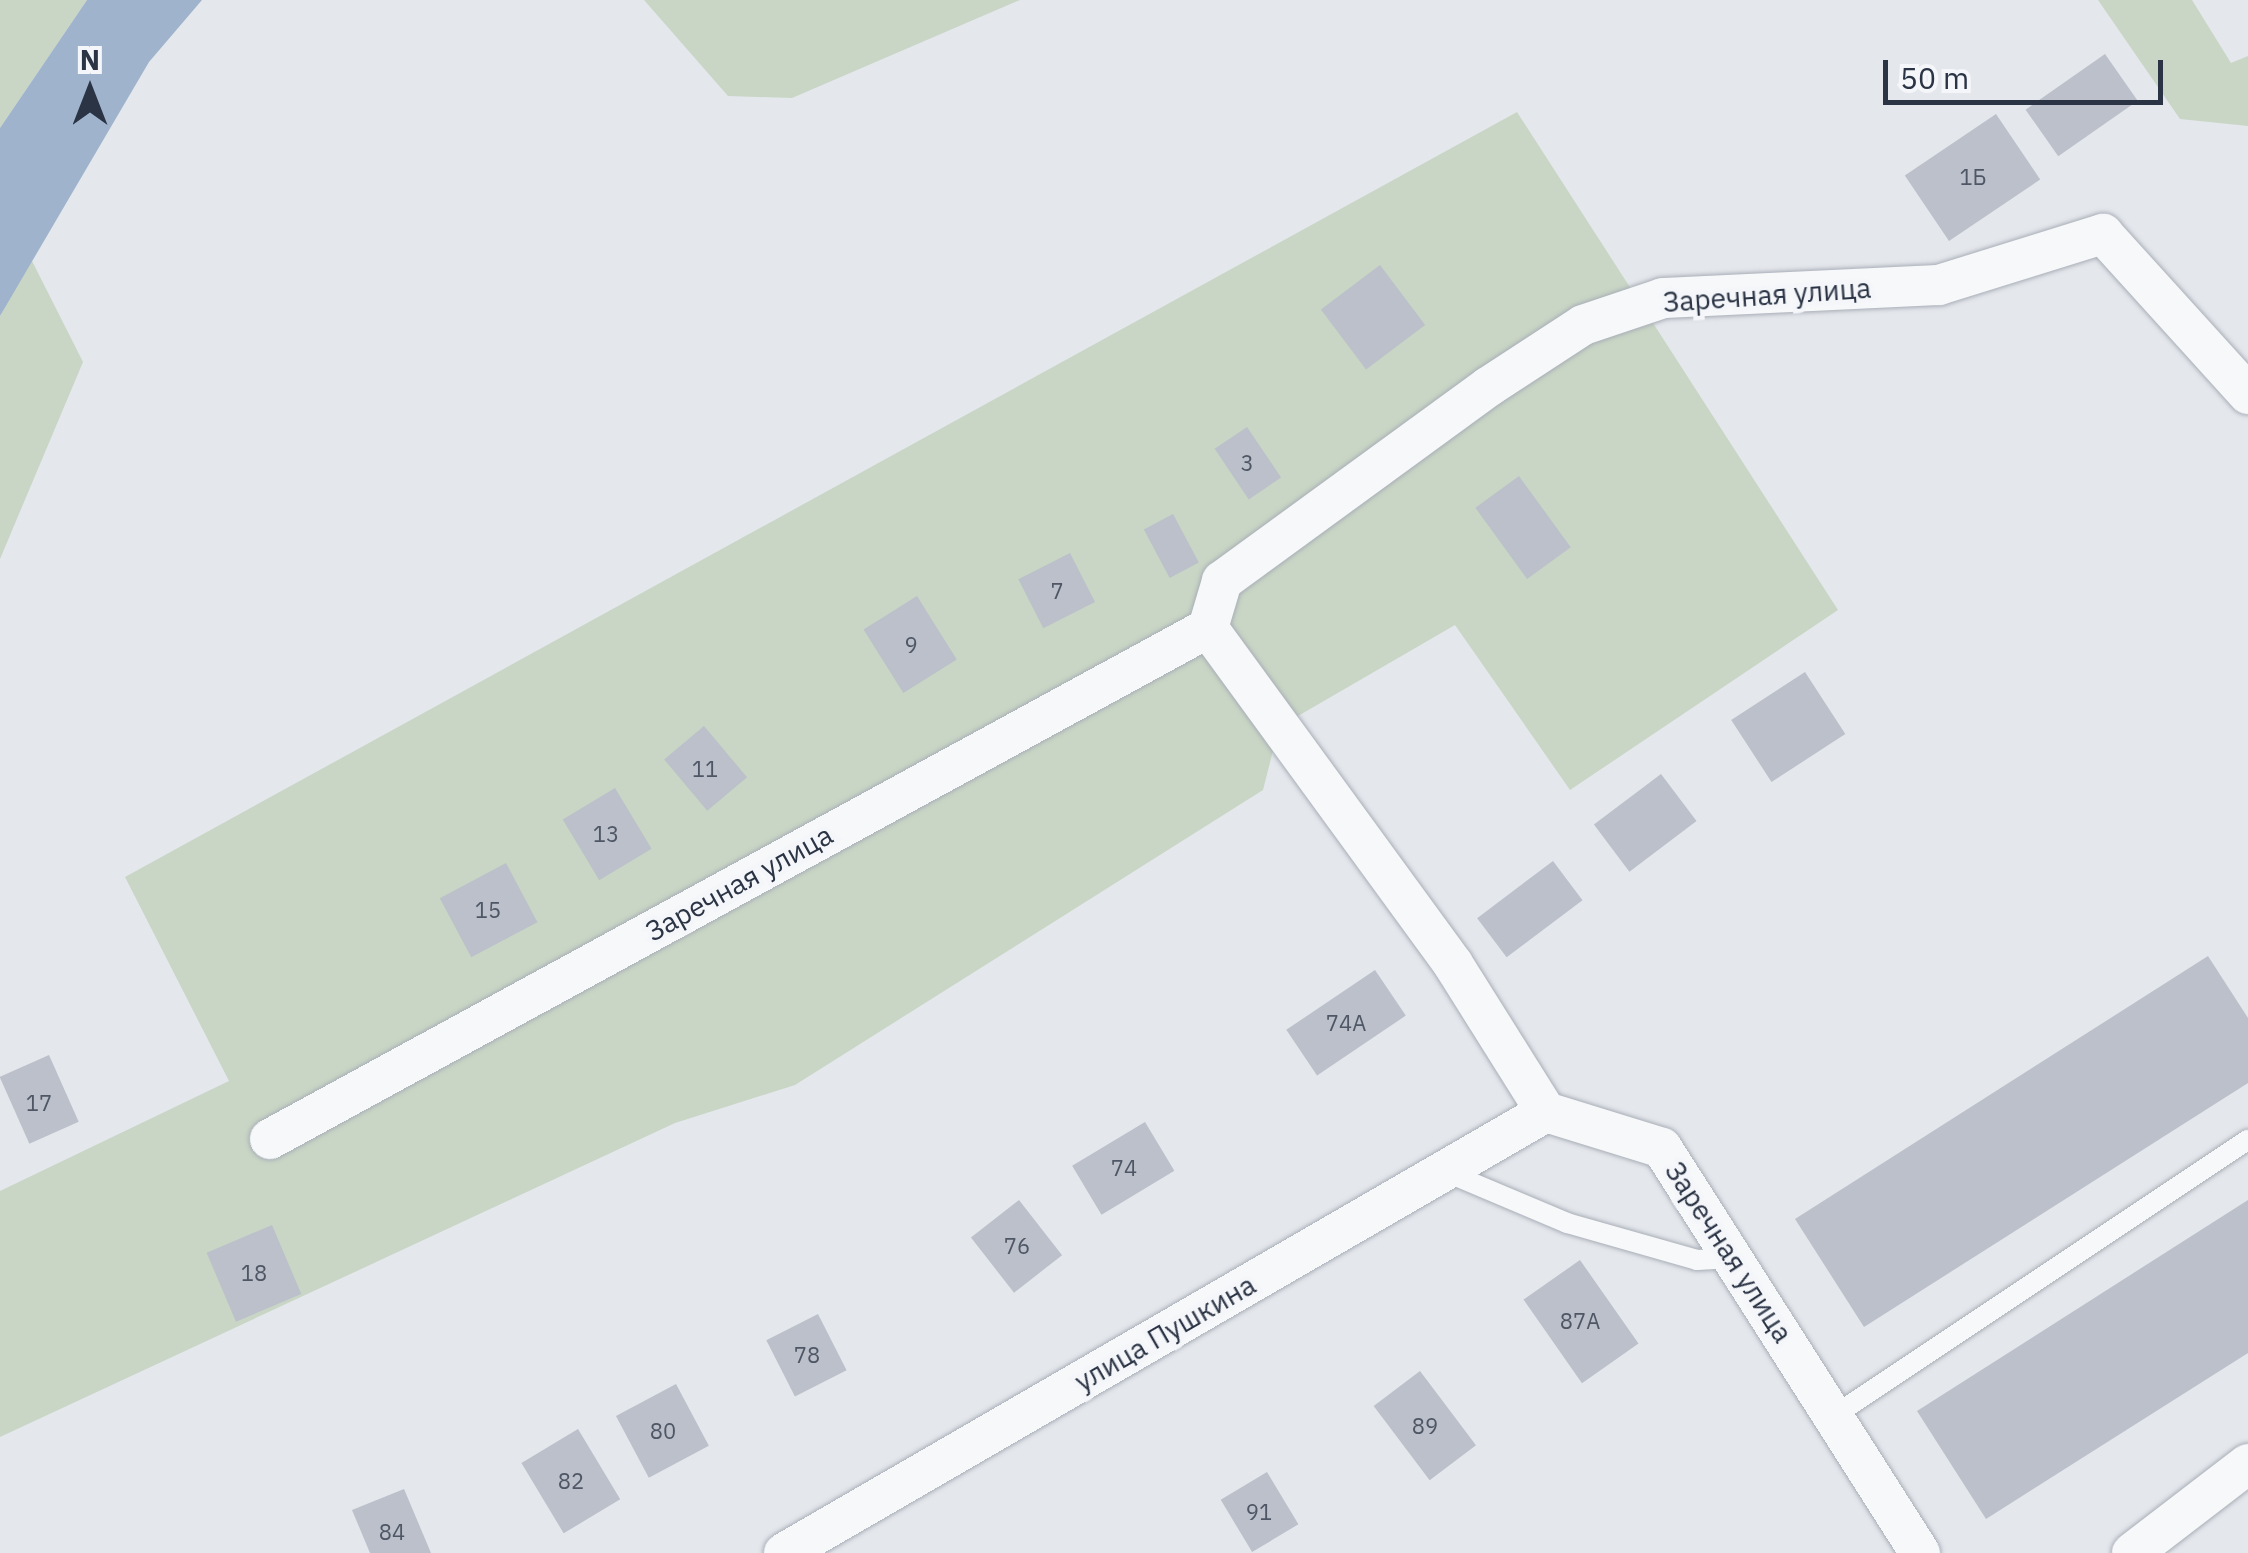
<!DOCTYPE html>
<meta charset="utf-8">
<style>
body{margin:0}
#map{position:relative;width:2248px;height:1553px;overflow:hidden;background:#e4e7ec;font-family:"IBM Plex Sans",sans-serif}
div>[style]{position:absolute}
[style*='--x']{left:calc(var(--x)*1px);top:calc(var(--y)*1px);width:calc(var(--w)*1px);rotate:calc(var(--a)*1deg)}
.green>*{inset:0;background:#c9d6c5}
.water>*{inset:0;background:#9fb4cc}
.building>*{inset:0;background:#bbc0ca;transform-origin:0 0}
.roads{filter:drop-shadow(0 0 2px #a9aeb7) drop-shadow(0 0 2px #a9aeb7)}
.lane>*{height:20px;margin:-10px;padding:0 10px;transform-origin:10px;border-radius:10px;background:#f7f8fa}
.street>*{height:40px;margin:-20px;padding:0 20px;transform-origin:20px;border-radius:20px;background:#f7f8fa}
span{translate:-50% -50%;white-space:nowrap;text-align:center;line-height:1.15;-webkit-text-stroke:9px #f4f6f9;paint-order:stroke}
.number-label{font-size:22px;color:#4f5766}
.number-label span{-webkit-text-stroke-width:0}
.street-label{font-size:28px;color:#2b3445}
.north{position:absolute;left:40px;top:40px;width:100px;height:100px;-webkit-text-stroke:8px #f4f6f9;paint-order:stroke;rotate:0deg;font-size:28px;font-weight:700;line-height:40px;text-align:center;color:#2b3445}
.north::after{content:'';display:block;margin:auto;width:35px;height:45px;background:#2b3445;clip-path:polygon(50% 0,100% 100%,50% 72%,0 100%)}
.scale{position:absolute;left:1883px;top:60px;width:280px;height:45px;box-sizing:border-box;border:5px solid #2b3445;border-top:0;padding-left:12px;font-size:30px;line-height:35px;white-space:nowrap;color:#2b3445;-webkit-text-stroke:8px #f4f6f9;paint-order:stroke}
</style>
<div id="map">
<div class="green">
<div style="clip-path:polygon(0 0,87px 0,0 128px)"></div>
<div style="clip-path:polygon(644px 0,1020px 0,792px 98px,728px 96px)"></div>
<div style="clip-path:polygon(2098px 0,2192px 0,2231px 63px,2248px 56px,2248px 126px,2180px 119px)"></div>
<div style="clip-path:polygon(1517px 112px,1838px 610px,1570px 790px,1455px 625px,1279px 727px,1263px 790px,795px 1085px,675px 1123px,0 1437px,0 1191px,229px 1081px,125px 877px)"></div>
<div style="clip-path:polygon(30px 257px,83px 362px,0 559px,0 316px)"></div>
</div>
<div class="water">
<div style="clip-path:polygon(87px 0,202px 0,149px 62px,0 316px,0 128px)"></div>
</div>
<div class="building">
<div style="left:2105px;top:54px;width:57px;height:97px;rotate:55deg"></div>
<div style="left:1996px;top:114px;width:79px;height:110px;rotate:56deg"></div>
<div style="left:1380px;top:265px;width:75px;height:74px;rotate:53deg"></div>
<div style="left:1247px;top:427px;width:61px;height:39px;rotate:56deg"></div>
<div style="left:1519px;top:476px;width:88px;height:54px;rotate:54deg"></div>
<div style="left:1173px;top:514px;width:55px;height:33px;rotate:62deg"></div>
<div style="left:1070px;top:553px;width:55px;height:58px;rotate:63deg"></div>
<div style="left:917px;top:596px;width:75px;height:63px;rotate:58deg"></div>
<div style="left:1805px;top:672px;width:74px;height:88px;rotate:57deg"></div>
<div style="left:704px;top:726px;width:67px;height:52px;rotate:50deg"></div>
<div style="left:1661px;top:774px;width:59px;height:84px;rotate:53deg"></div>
<div style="left:615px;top:788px;width:71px;height:61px;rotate:59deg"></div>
<div style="left:1553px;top:861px;width:49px;height:95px;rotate:53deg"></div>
<div style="left:506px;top:863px;width:67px;height:75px;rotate:62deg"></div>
<div style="clip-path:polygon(2208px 956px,2248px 1018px,2248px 1083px,1864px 1327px,1795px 1219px)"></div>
<div style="left:1375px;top:970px;width:55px;height:107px;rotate:56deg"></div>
<div style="left:49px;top:1055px;width:73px;height:54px;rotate:66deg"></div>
<div style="left:1145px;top:1122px;width:57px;height:85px;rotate:59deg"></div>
<div style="left:1019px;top:1200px;width:70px;height:61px;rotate:52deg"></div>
<div style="clip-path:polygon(2248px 1200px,2248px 1353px,1986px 1519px,1917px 1411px)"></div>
<div style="left:272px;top:1225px;width:75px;height:71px;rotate:67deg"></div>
<div style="left:1580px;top:1260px;width:102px;height:69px;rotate:55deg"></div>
<div style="left:818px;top:1314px;width:63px;height:58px;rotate:63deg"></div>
<div style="left:1420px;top:1371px;width:93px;height:58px;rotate:53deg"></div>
<div style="left:676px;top:1384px;width:70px;height:68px;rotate:62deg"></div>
<div style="left:578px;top:1429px;width:82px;height:66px;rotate:59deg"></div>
<div style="left:1267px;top:1472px;width:61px;height:54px;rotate:59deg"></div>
<div style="clip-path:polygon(404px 1489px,431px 1553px,370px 1553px,352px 1510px)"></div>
</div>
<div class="roads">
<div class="lane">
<div style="--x:1444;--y:1171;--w:134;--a:22.9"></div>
<div style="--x:1567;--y:1223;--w:135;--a:15.9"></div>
<div style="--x:1697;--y:1260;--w:36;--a:-3"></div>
<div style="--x:1835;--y:1415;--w:496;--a:-33.7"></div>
</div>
<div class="street">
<div style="--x:1208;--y:628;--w:49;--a:-73.4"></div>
<div style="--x:1222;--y:581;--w:329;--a:-36.1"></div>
<div style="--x:1488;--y:387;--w:113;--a:-33.1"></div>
<div style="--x:1583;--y:325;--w:84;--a:-18.6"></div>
<div style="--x:1663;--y:298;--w:276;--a:-2.7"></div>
<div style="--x:1939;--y:285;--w:172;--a:-17.3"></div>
<div style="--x:2103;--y:234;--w:216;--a:47.8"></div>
<div style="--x:270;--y:1139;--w:1068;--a:-28.58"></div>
<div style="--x:1208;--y:628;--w:416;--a:53.9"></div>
<div style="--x:1453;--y:964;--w:175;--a:57.9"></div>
<div style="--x:1546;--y:1112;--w:121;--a:17.2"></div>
<div style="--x:1662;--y:1148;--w:480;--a:57.5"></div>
<div style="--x:784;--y:1553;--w:880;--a:-30.06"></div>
<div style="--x:2132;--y:1553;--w:146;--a:-37.5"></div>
</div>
</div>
<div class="number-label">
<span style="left:1973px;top:177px">1Б</span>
<span style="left:1247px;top:463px">3</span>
<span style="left:1057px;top:591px">7</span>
<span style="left:911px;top:645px">9</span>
<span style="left:705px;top:769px">11</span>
<span style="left:606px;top:834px">13</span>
<span style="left:488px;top:910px">15</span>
<span style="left:1346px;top:1023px">74А</span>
<span style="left:39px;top:1103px">17</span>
<span style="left:1124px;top:1168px">74</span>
<span style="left:1017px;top:1246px">76</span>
<span style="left:254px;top:1273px">18</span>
<span style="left:1580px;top:1321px">87А</span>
<span style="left:807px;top:1355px">78</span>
<span style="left:1425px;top:1426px">89</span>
<span style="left:663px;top:1431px">80</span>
<span style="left:571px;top:1481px">82</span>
<span style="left:1259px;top:1512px">91</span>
<span style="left:392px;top:1532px">84</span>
</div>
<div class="street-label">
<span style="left:1767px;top:295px;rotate:-4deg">Заречная улица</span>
<span style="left:739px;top:883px;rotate:-29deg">Заречная улица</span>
<span style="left:1729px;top:1252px;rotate:57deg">Заречная улица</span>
<span style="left:1165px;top:1333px;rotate:-30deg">улица Пушкина</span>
</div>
<div class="north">N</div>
<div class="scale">50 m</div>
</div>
